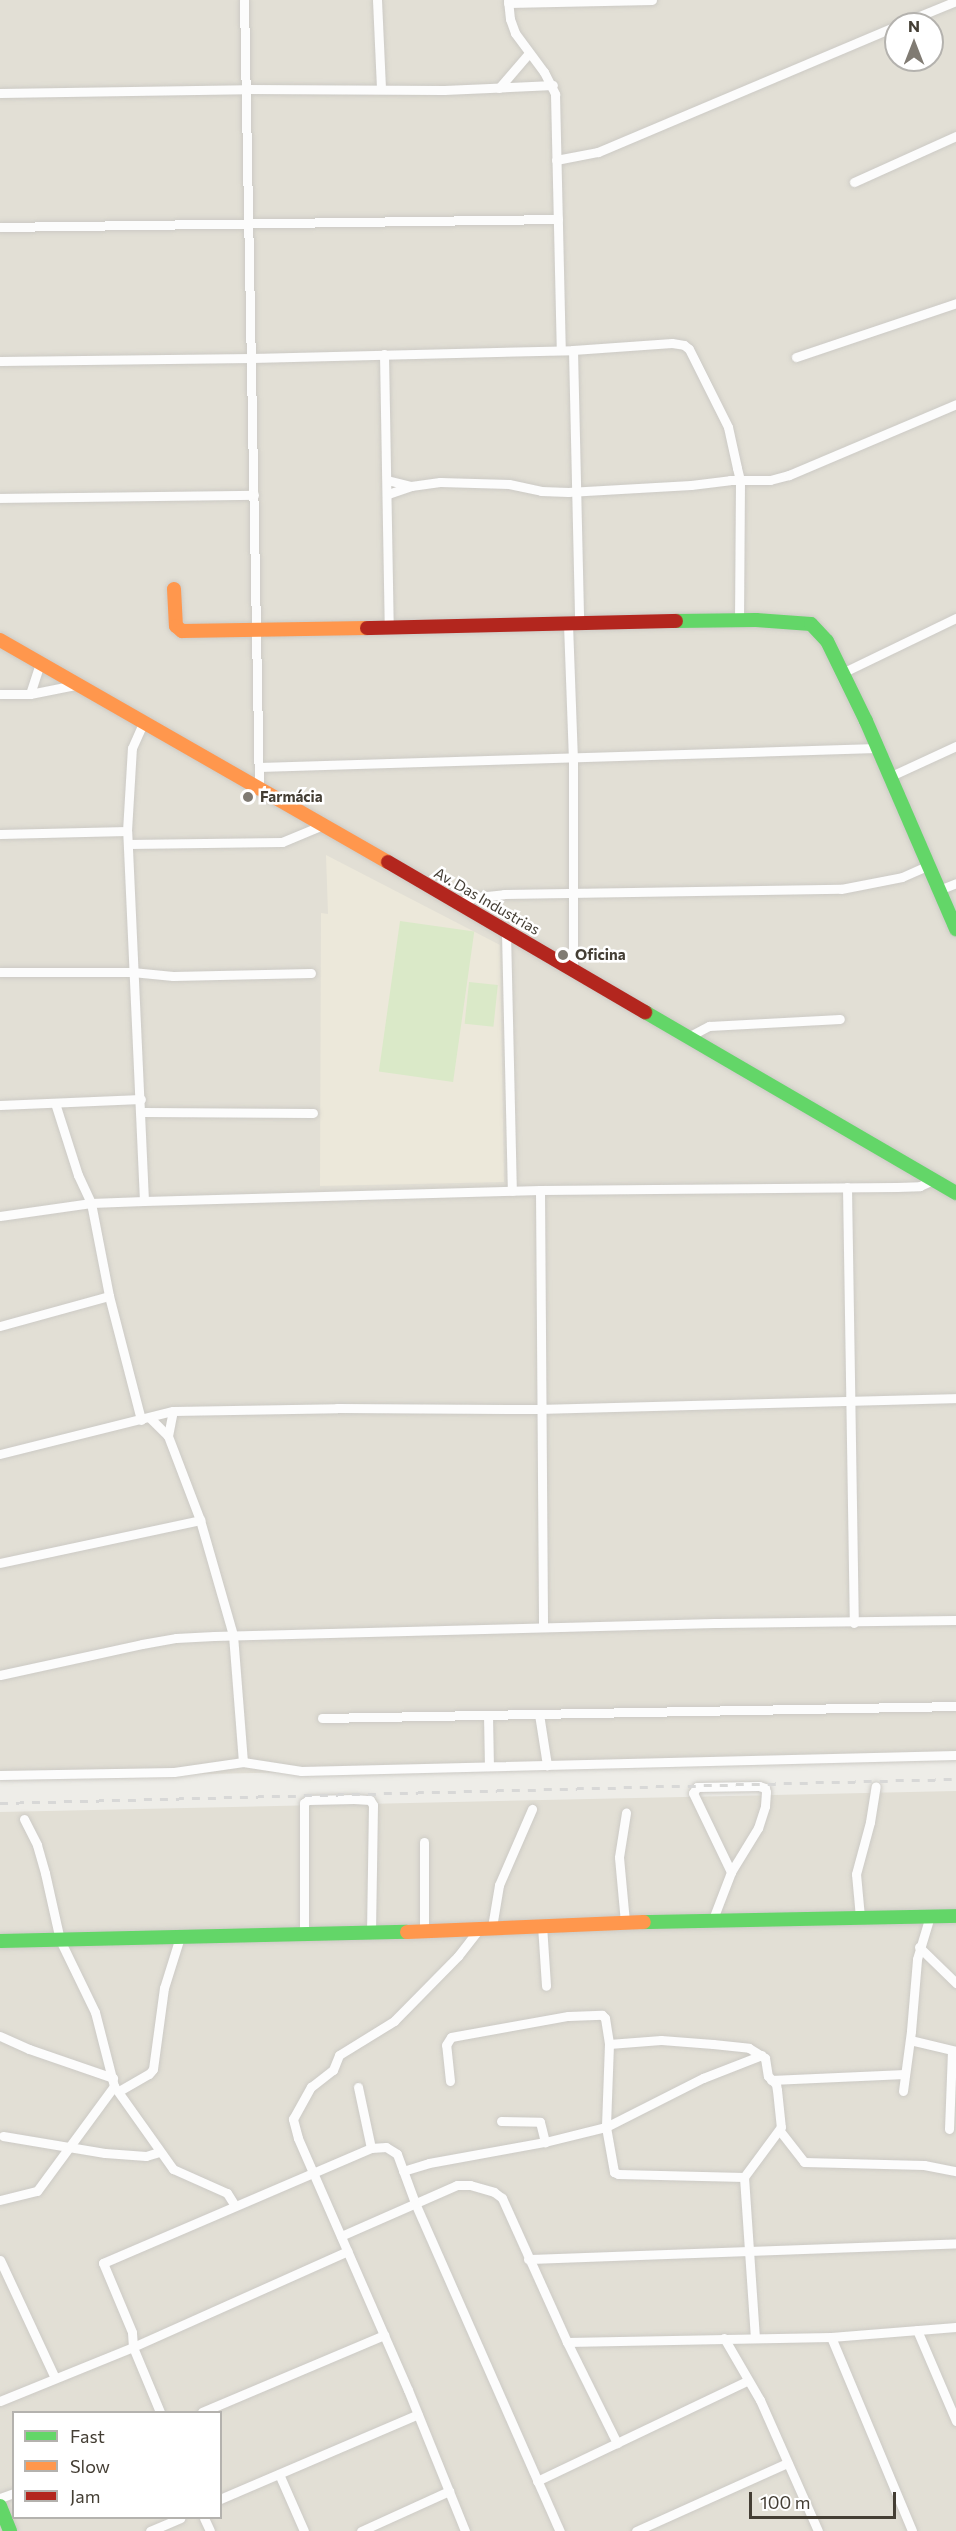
<!DOCTYPE html>
<meta charset="utf-8">
<style>
body{margin:0}
#map{position:relative;width:956px;height:2531px;overflow:hidden;background:#eeede8;font-family:Commissioner,sans-serif}
div>[style]{position:absolute}
[style*='--x']{left:calc(var(--x)*1px);top:calc(var(--y)*1px);width:calc(var(--w)*1px);rotate:calc(var(--a)*1deg)}
.residential>*{inset:0;background:#e2dfd5}
.education>*{inset:0;background:#ece8da}
.green>*{inset:0;background:#dae9c8;transform-origin:0 0}
.roads{filter:drop-shadow(0 0 2px #cccac5) drop-shadow(0 0 2px #cccac5)}
.street>*{height:9px;margin:-4.5px;padding:0 4.5px;transform-origin:4.5px;border-radius:4.5px;background:#fcfcfc}
.fast>*{height:14px;margin:-7px;padding:0 7px;transform-origin:7px;border-radius:7px;background:#63d668}
.slow>*{height:14px;margin:-7px;padding:0 7px;transform-origin:7px;border-radius:7px;background:#ff974d}
.jam>*{height:14px;margin:-7px;padding:0 7px;transform-origin:7px;border-radius:7px;background:#b3261e}
.rail>*{height:3px;margin-top:-1.5px;transform-origin:0;background:repeating-linear-gradient(90deg,#d8d8d7 0 8px,transparent 0 16px)}
.dots>*{width:16px;height:16px;translate:-50% -50%;box-sizing:border-box;border:3px solid #fff;border-radius:50%}
span{translate:-50% -50%;white-space:nowrap;text-align:center;line-height:1.15;-webkit-text-stroke:5px #fff;paint-order:stroke}
.poi-label{font-size:15px;color:#443e34;font-weight:700}
.left{translate:0 -50%;text-align:left}
.street-label{font-size:15px;color:#443e34}
.legend{position:absolute;left:12px;top:2411px;width:210px;height:108px;box-sizing:border-box;background:#fff;border:2px solid #b4b2ae;margin:0;padding:8px 10px;list-style:none;font-size:18px;color:#443e34}
.legend li{display:flex;align-items:center;gap:12px;height:30px}
.legend b{width:30px;border:2px solid #b4b2ae}
.north{position:absolute;left:884px;top:12px;width:60px;height:60px;box-sizing:border-box;background:#fff;border:2px solid #b4b2ae;border-radius:50%;rotate:0deg;font-size:16px;font-weight:700;line-height:24px;text-align:center;color:#443e34}
.north::after{content:'';display:block;margin:auto;width:21px;height:27px;background:#807b73;clip-path:polygon(50% 0,100% 100%,50% 72%,0 100%)}
.scale{position:absolute;left:749px;top:2492px;width:147px;height:27px;box-sizing:border-box;border:3px solid #443e34;border-top:0;padding-left:8px;font-size:18px;line-height:21px;white-space:nowrap;color:#443e34;-webkit-text-stroke:4px #fff;paint-order:stroke}
</style>
<div id="map">
<div class="residential">
<div style="clip-path:polygon(evenodd,0 0,956px 0,956px 1759px,0 1778px,0 0,896px 24px,932px 24px,932px 60px,896px 60px,896px 24px)"></div>
<div style="clip-path:polygon(evenodd,956px 1791px,956px 2531px,0 2531px,0 1812px,956px 1791px,14px 2412px,220px 2412px,220px 2518px,14px 2518px,14px 2412px)"></div>
</div>
<div class="education">
<div style="clip-path:polygon(326px 855px,500px 945px,504px 1182px,320px 1186px,321px 913px,328px 914px)"></div>
</div>
<div class="green">
<div style="left:400px;top:921px;width:75px;height:152px;rotate:8deg"></div>
<div style="left:469px;top:982px;width:29px;height:42px;rotate:6deg"></div>
</div>
<div class="roads">
<div class="street">
<div style="--x:244;--y:0;--w:787;--a:88.91"></div>
<div style="--x:377;--y:0;--w:89;--a:87.4"></div>
<div style="--x:508;--y:0;--w:19;--a:84"></div>
<div style="--x:510;--y:19;--w:15;--a:70"></div>
<div style="--x:515;--y:33;--w:49;--a:53.4"></div>
<div style="--x:544;--y:72;--w:25;--a:63"></div>
<div style="--x:555;--y:94;--w:255;--a:88.7"></div>
<div style="--x:508;--y:3;--w:144;--a:-1.2"></div>
<div style="--x:900;--y:24;--w:61;--a:-22.3"></div>
<div style="--x:499;--y:88;--w:46;--a:-49.4"></div>
<div style="--x:0;--y:93;--w:246;--a:-0.9"></div>
<div style="--x:246;--y:89;--w:198;--a:0.3"></div>
<div style="--x:444;--y:90;--w:109;--a:-2.6"></div>
<div style="--x:556;--y:160;--w:43;--a:-10.8"></div>
<div style="--x:598;--y:152;--w:324;--a:-22.9"></div>
<div style="--x:854;--y:182;--w:112;--a:-24.3"></div>
<div style="--x:0;--y:227;--w:558;--a:-0.82"></div>
<div style="--x:573;--y:350;--w:274;--a:88.7"></div>
<div style="--x:384;--y:354;--w:274;--a:89"></div>
<div style="--x:796;--y:357;--w:169;--a:-18.6"></div>
<div style="--x:0;--y:361;--w:252;--a:-0.7"></div>
<div style="--x:252;--y:358;--w:321;--a:-1.4"></div>
<div style="--x:573;--y:350;--w:99;--a:-4"></div>
<div style="--x:672;--y:343;--w:12;--a:9"></div>
<div style="--x:684;--y:345;--w:6;--a:39"></div>
<div style="--x:689;--y:349;--w:87;--a:63.4"></div>
<div style="--x:728;--y:427;--w:42;--a:77.6"></div>
<div style="--x:737;--y:468;--w:12;--a:76"></div>
<div style="--x:740;--y:480;--w:140;--a:90.4"></div>
<div style="--x:387;--y:480;--w:25;--a:14"></div>
<div style="--x:388;--y:494;--w:24;--a:-19"></div>
<div style="--x:411;--y:486;--w:29;--a:-8"></div>
<div style="--x:440;--y:482;--w:69;--a:1.7"></div>
<div style="--x:509;--y:484;--w:33;--a:12"></div>
<div style="--x:541;--y:491;--w:27;--a:2"></div>
<div style="--x:568;--y:492;--w:123;--a:-3.3"></div>
<div style="--x:691;--y:485;--w:39;--a:-7"></div>
<div style="--x:730;--y:480;--w:40;--a:0"></div>
<div style="--x:770;--y:480;--w:20;--a:-15"></div>
<div style="--x:789;--y:475;--w:181;--a:-23"></div>
<div style="--x:0;--y:498;--w:254;--a:-0.7"></div>
<div style="--x:568;--y:624;--w:134;--a:87.9"></div>
<div style="--x:573;--y:758;--w:212;--a:90"></div>
<div style="--x:842;--y:673;--w:127;--a:-25.8"></div>
<div style="--x:0;--y:694;--w:30;--a:0"></div>
<div style="--x:30;--y:694;--w:46;--a:-11.3"></div>
<div style="--x:30;--y:694;--w:33;--a:-72"></div>
<div style="--x:259;--y:767;--w:618;--a:-1.76"></div>
<div style="--x:891;--y:776;--w:72;--a:-24.8"></div>
<div style="--x:0;--y:834;--w:127;--a:-1.4"></div>
<div style="--x:128;--y:844;--w:154;--a:-0.7"></div>
<div style="--x:282;--y:842;--w:44;--a:-22.5"></div>
<div style="--x:939;--y:890;--w:18;--a:-22"></div>
<div style="--x:457;--y:903;--w:21;--a:-17"></div>
<div style="--x:477;--y:897;--w:27;--a:-6"></div>
<div style="--x:504;--y:894;--w:337;--a:-0.9"></div>
<div style="--x:841;--y:889;--w:62;--a:-11.1"></div>
<div style="--x:902;--y:877;--w:27;--a:-24"></div>
<div style="--x:506;--y:932;--w:259;--a:88.7"></div>
<div style="--x:0;--y:972;--w:132;--a:0"></div>
<div style="--x:132;--y:972;--w:41;--a:5.6"></div>
<div style="--x:173;--y:976;--w:138;--a:-1.2"></div>
<div style="--x:688;--y:1037;--w:24;--a:-28"></div>
<div style="--x:709;--y:1026;--w:131;--a:-3.1"></div>
<div style="--x:55;--y:1103;--w:76;--a:72.3"></div>
<div style="--x:78;--y:1175;--w:31;--a:65"></div>
<div style="--x:91;--y:1203;--w:95;--a:79"></div>
<div style="--x:109;--y:1296;--w:128;--a:75.5"></div>
<div style="--x:0;--y:1105;--w:141;--a:-2.4"></div>
<div style="--x:142;--y:1112;--w:171;--a:0.3"></div>
<div style="--x:847;--y:1187;--w:436;--a:89.1"></div>
<div style="--x:540;--y:1190;--w:437;--a:89.6"></div>
<div style="--x:144;--y:1201;--w:370;--a:-92.6"></div>
<div style="--x:127;--y:831;--w:83;--a:-86.6"></div>
<div style="--x:132;--y:748;--w:30;--a:-66"></div>
<div style="--x:0;--y:1216;--w:92;--a:-8.1"></div>
<div style="--x:91;--y:1203;--w:53;--a:-2.2"></div>
<div style="--x:144;--y:1201;--w:396;--a:-1.6"></div>
<div style="--x:540;--y:1190;--w:357;--a:-0.5"></div>
<div style="--x:897;--y:1187;--w:23;--a:-2"></div>
<div style="--x:920;--y:1186;--w:14;--a:-25"></div>
<div style="--x:0;--y:1326;--w:113;--a:-15.4"></div>
<div style="--x:150;--y:1418;--w:25;--a:45"></div>
<div style="--x:168;--y:1436;--w:90;--a:69.1"></div>
<div style="--x:200;--y:1520;--w:120;--a:74"></div>
<div style="--x:233;--y:1635;--w:127;--a:85.5"></div>
<div style="--x:168;--y:1436;--w:25;--a:-79"></div>
<div style="--x:0;--y:1454;--w:178;--a:-14"></div>
<div style="--x:173;--y:1411;--w:164;--a:-1"></div>
<div style="--x:337;--y:1408;--w:205;--a:0.3"></div>
<div style="--x:542;--y:1409;--w:414;--a:-1.5"></div>
<div style="--x:0;--y:1563;--w:205;--a:-12.1"></div>
<div style="--x:0;--y:1675;--w:145;--a:-12.3"></div>
<div style="--x:142;--y:1644;--w:35;--a:-10"></div>
<div style="--x:176;--y:1638;--w:38;--a:-3"></div>
<div style="--x:214;--y:1636;--w:501;--a:-1.49"></div>
<div style="--x:715;--y:1623;--w:241;--a:-0.7"></div>
<div style="--x:539;--y:1714;--w:52;--a:81.1"></div>
<div style="--x:488;--y:1715;--w:51;--a:88.9"></div>
<div style="--x:322;--y:1718;--w:634;--a:-1.08"></div>
<div style="--x:0;--y:1775;--w:174;--a:-1"></div>
<div style="--x:174;--y:1772;--w:70;--a:-8.2"></div>
<div style="--x:243;--y:1762;--w:59;--a:8.8"></div>
<div style="--x:301;--y:1771;--w:655;--a:-1.4"></div>
<div style="--x:24;--y:1819;--w:29;--a:63"></div>
<div style="--x:37;--y:1845;--w:29;--a:74"></div>
<div style="--x:45;--y:1873;--w:69;--a:77.4"></div>
<div style="--x:60;--y:1940;--w:80;--a:64.1"></div>
<div style="--x:95;--y:2012;--w:76;--a:75.6"></div>
<div style="--x:114;--y:2086;--w:102;--a:54.6"></div>
<div style="--x:173;--y:2169;--w:59;--a:24"></div>
<div style="--x:227;--y:2193;--w:15;--a:58"></div>
<div style="--x:860;--y:1917;--w:43;--a:-95.3"></div>
<div style="--x:856;--y:1874;--w:54;--a:-74.9"></div>
<div style="--x:870;--y:1822;--w:36;--a:-81"></div>
<div style="--x:713;--y:1919;--w:50;--a:-69"></div>
<div style="--x:731;--y:1872;--w:52;--a:-58.5"></div>
<div style="--x:758;--y:1828;--w:23;--a:-72"></div>
<div style="--x:765;--y:1806;--w:14;--a:-86"></div>
<div style="--x:766;--y:1792;--w:4;--a:-104"></div>
<div style="--x:765;--y:1788;--w:6;--a:-162"></div>
<div style="--x:759;--y:1786;--w:62;--a:179.1"></div>
<div style="--x:697;--y:1787;--w:7;--a:124"></div>
<div style="--x:693;--y:1793;--w:88;--a:64.3"></div>
<div style="--x:625;--y:1922;--w:65;--a:-95.3"></div>
<div style="--x:619;--y:1857;--w:45;--a:-81"></div>
<div style="--x:542;--y:1925;--w:61;--a:86.2"></div>
<div style="--x:492;--y:1927;--w:43;--a:-80.5"></div>
<div style="--x:499;--y:1885;--w:83;--a:-66.5"></div>
<div style="--x:424;--y:1930;--w:88;--a:-90"></div>
<div style="--x:304;--y:1934;--w:131;--a:-90"></div>
<div style="--x:304;--y:1803;--w:5;--a:-37"></div>
<div style="--x:308;--y:1800;--w:46;--a:-1.2"></div>
<div style="--x:354;--y:1799;--w:16;--a:4"></div>
<div style="--x:370;--y:1800;--w:6;--a:59"></div>
<div style="--x:373;--y:1805;--w:128;--a:90.9"></div>
<div style="--x:919;--y:1947;--w:52;--a:44.2"></div>
<div style="--x:0;--y:2036;--w:32;--a:24"></div>
<div style="--x:29;--y:2049;--w:89;--a:19"></div>
<div style="--x:910;--y:2040;--w:47;--a:13.4"></div>
<div style="--x:609;--y:2044;--w:52;--a:-4.4"></div>
<div style="--x:661;--y:2040;--w:52;--a:4.4"></div>
<div style="--x:713;--y:2044;--w:36;--a:6"></div>
<div style="--x:749;--y:2048;--w:19;--a:32"></div>
<div style="--x:765;--y:2058;--w:18;--a:81"></div>
<div style="--x:768;--y:2076;--w:11;--a:45"></div>
<div style="--x:776;--y:2084;--w:6;--a:81"></div>
<div style="--x:777;--y:2090;--w:37;--a:84"></div>
<div style="--x:781;--y:2127;--w:62;--a:126.5"></div>
<div style="--x:744;--y:2177;--w:160;--a:86.1"></div>
<div style="--x:771;--y:2080;--w:134;--a:-2.6"></div>
<div style="--x:450;--y:2081;--w:36;--a:-96"></div>
<div style="--x:446;--y:2045;--w:9;--a:-58"></div>
<div style="--x:451;--y:2037;--w:119;--a:-10.2"></div>
<div style="--x:568;--y:2016;--w:34;--a:-2"></div>
<div style="--x:602;--y:2015;--w:4;--a:45"></div>
<div style="--x:605;--y:2018;--w:26;--a:81"></div>
<div style="--x:609;--y:2044;--w:83;--a:92.1"></div>
<div style="--x:606;--y:2127;--w:46;--a:79.9"></div>
<div style="--x:614;--y:2172;--w:4;--a:27"></div>
<div style="--x:618;--y:2174;--w:126;--a:1.4"></div>
<div style="--x:358;--y:2087;--w:62;--a:78"></div>
<div style="--x:119;--y:2091;--w:34;--a:-30"></div>
<div style="--x:149;--y:2074;--w:6;--a:-51"></div>
<div style="--x:153;--y:2069;--w:82;--a:-82.3"></div>
<div style="--x:164;--y:1988;--w:53;--a:-72.6"></div>
<div style="--x:903;--y:2091;--w:61;--a:-82.4"></div>
<div style="--x:911;--y:2031;--w:72;--a:-85.2"></div>
<div style="--x:917;--y:1959;--w:45;--a:-73.2"></div>
<div style="--x:501;--y:2121;--w:39;--a:1"></div>
<div style="--x:540;--y:2122;--w:21;--a:76"></div>
<div style="--x:949;--y:2129;--w:78;--a:-87.8"></div>
<div style="--x:780;--y:2131;--w:39;--a:52"></div>
<div style="--x:804;--y:2162;--w:120;--a:1.4"></div>
<div style="--x:924;--y:2165;--w:33;--a:11"></div>
<div style="--x:3;--y:2136;--w:103;--a:9.5"></div>
<div style="--x:105;--y:2153;--w:41;--a:4.2"></div>
<div style="--x:146;--y:2156;--w:14;--a:-17"></div>
<div style="--x:403;--y:2171;--w:27;--a:-17"></div>
<div style="--x:429;--y:2163;--w:118;--a:-10.3"></div>
<div style="--x:545;--y:2142;--w:63;--a:-13.8"></div>
<div style="--x:606;--y:2127;--w:109;--a:-26.8"></div>
<div style="--x:703;--y:2078;--w:63;--a:-21.3"></div>
<div style="--x:0;--y:2200;--w:38;--a:-14"></div>
<div style="--x:37;--y:2191;--w:130;--a:-53.7"></div>
<div style="--x:341;--y:2236;--w:127;--a:-23.7"></div>
<div style="--x:457;--y:2185;--w:13;--a:0"></div>
<div style="--x:470;--y:2185;--w:25;--a:16"></div>
<div style="--x:494;--y:2192;--w:10;--a:37"></div>
<div style="--x:502;--y:2198;--w:158;--a:65.7"></div>
<div style="--x:567;--y:2342;--w:113;--a:63.7"></div>
<div style="--x:528;--y:2259;--w:428;--a:-2.1"></div>
<div style="--x:0;--y:2260;--w:130;--a:65"></div>
<div style="--x:917;--y:2330;--w:99;--a:66.8"></div>
<div style="--x:831;--y:2337;--w:210;--a:67.3"></div>
<div style="--x:724;--y:2338;--w:72;--a:59.9"></div>
<div style="--x:760;--y:2400;--w:143;--a:66.1"></div>
<div style="--x:567;--y:2342;--w:264;--a:-1.1"></div>
<div style="--x:831;--y:2337;--w:125;--a:-4.6"></div>
<div style="--x:0;--y:2401;--w:144;--a:-22.1"></div>
<div style="--x:133;--y:2347;--w:235;--a:-24.1"></div>
<div style="--x:160;--y:2412;--w:70;--a:-112.6"></div>
<div style="--x:133;--y:2347;--w:15;--a:-94"></div>
<div style="--x:132;--y:2332;--w:75;--a:-112.8"></div>
<div style="--x:103;--y:2263;--w:292;--a:-23.2"></div>
<div style="--x:371;--y:2148;--w:15;--a:-4"></div>
<div style="--x:386;--y:2147;--w:13;--a:32"></div>
<div style="--x:397;--y:2154;--w:52;--a:69.8"></div>
<div style="--x:415;--y:2203;--w:359;--a:66.2"></div>
<div style="--x:202;--y:2412;--w:198;--a:-22.9"></div>
<div style="--x:279;--y:2474;--w:62;--a:66.3"></div>
<div style="--x:537;--y:2481;--w:233;--a:-25.5"></div>
<div style="--x:0;--y:2498;--w:15;--a:-20"></div>
<div style="--x:220;--y:2499;--w:215;--a:-23.2"></div>
<div style="--x:204;--y:2518;--w:14;--a:65"></div>
<div style="--x:150;--y:2531;--w:33;--a:-23"></div>
<div style="--x:361;--y:2531;--w:97;--a:-24.4"></div>
<div style="--x:465;--y:2531;--w:152;--a:-112"></div>
<div style="--x:408;--y:2390;--w:275;--a:-113.6"></div>
<div style="--x:298;--y:2138;--w:20;--a:-105"></div>
<div style="--x:293;--y:2119;--w:37;--a:-61"></div>
<div style="--x:311;--y:2087;--w:28;--a:-38"></div>
<div style="--x:333;--y:2070;--w:16;--a:-68"></div>
<div style="--x:339;--y:2055;--w:65;--a:-31.7"></div>
<div style="--x:394;--y:2021;--w:91;--a:-45.4"></div>
<div style="--x:458;--y:1956;--w:37;--a:-52"></div>
<div style="--x:636;--y:2531;--w:166;--a:-24.2"></div>
</div>
<div class="fast">
<div style="--x:676;--y:621;--w:80;--a:-0.7"></div>
<div style="--x:756;--y:620;--w:55;--a:4.2"></div>
<div style="--x:811;--y:624;--w:23;--a:47"></div>
<div style="--x:827;--y:641;--w:89;--a:64"></div>
<div style="--x:866;--y:721;--w:227;--a:66.6"></div>
<div style="--x:645;--y:1012;--w:360;--a:30.2"></div>
<div style="--x:644;--y:1922;--w:312;--a:-1.1"></div>
<div style="--x:0;--y:1941;--w:407;--a:-1.3"></div>
<div style="--x:0;--y:2506;--w:27;--a:68"></div>
</div>
<div class="slow">
<div style="--x:174;--y:589;--w:37;--a:87"></div>
<div style="--x:176;--y:626;--w:8;--a:40"></div>
<div style="--x:182;--y:631;--w:185;--a:-0.9"></div>
<div style="--x:0;--y:640;--w:447;--a:29.8"></div>
<div style="--x:407;--y:1932;--w:237;--a:-2.4"></div>
</div>
<div class="jam">
<div style="--x:367;--y:628;--w:309;--a:-1.3"></div>
<div style="--x:388;--y:862;--w:298;--a:30.3"></div>
</div>
</div>
<div class="rail">
<div style="--x:0;--y:1803;--w:956;--a:-1.44"></div>
</div>
<div class="dots">
<div style="left:248px;top:797px;background:#807b73"></div>
<div style="left:563px;top:955px;background:#807b73"></div>
</div>
<div class="poi-label">
<span class="left" style="left:260px;top:797px">Farmácia</span>
<span class="left" style="left:575px;top:955px">Oficina</span>
</div>
<div class="street-label">
<span style="left:487px;top:901px;rotate:30deg">Av. Das Industrias</span>
</div>
<ul class="legend">
<li><b style="height:8px;background:#63d668"></b>Fast</li>
<li><b style="height:8px;background:#ff974d"></b>Slow</li>
<li><b style="height:8px;background:#b3261e"></b>Jam</li>
</ul>
<div class="north">N</div>
<div class="scale">100 m</div>
</div>
